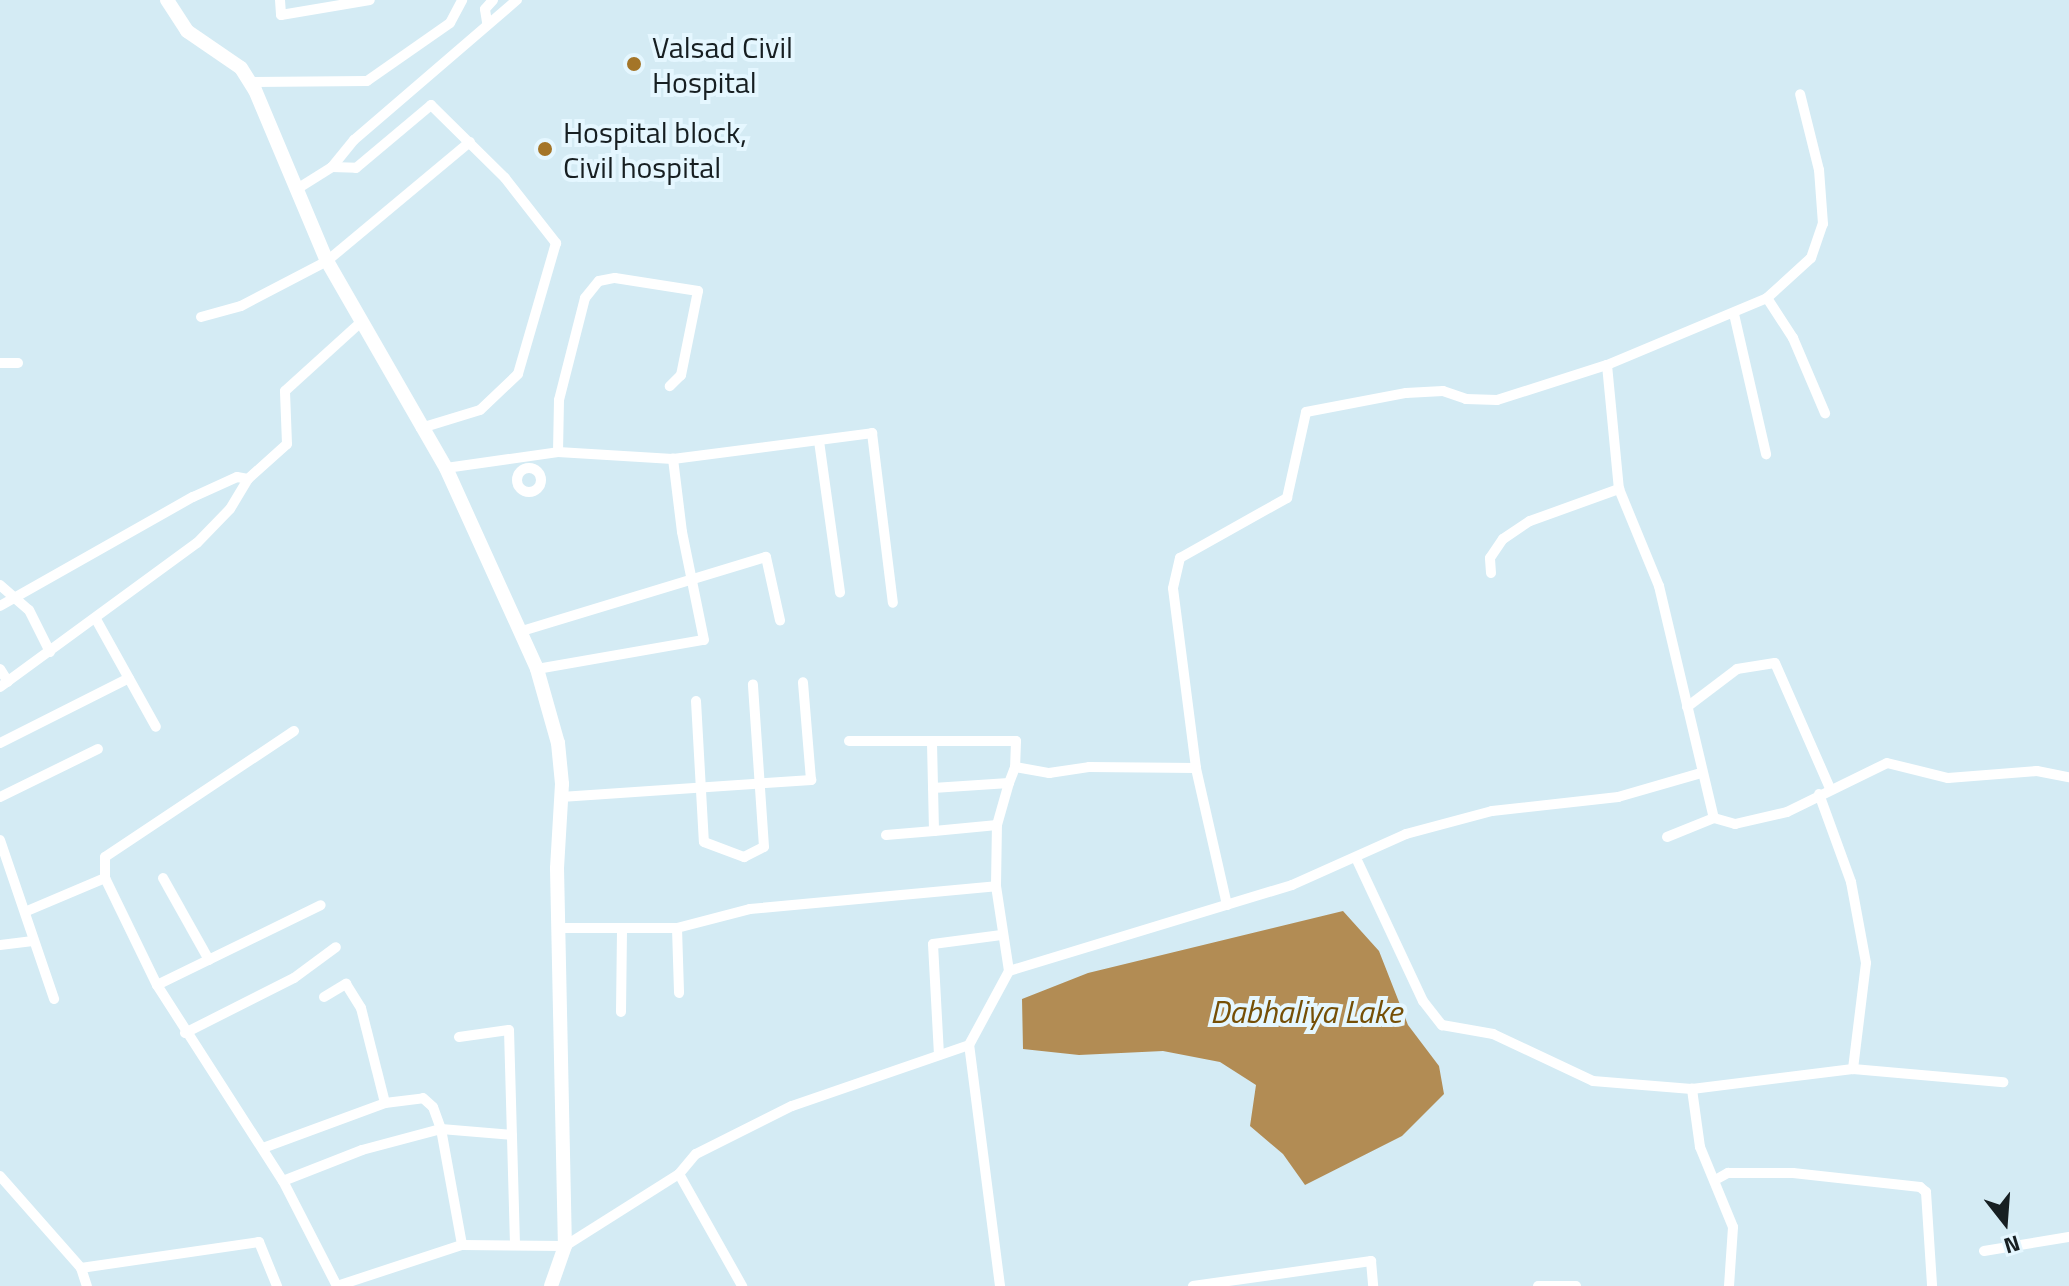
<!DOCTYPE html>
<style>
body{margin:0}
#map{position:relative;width:2069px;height:1286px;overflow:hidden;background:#d4ebf4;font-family:"Titillium Web",sans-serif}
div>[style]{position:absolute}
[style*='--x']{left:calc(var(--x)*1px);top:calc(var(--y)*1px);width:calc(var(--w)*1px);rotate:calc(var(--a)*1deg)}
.water>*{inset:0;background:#b28c54}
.street>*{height:10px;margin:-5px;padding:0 5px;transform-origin:5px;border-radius:5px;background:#fff}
.street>.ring{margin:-5px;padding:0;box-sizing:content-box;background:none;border:10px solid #fff;border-radius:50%}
.secondary>*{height:14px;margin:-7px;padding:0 7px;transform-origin:7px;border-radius:7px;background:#fff}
.dots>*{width:22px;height:22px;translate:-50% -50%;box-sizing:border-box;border:4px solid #e5f7ff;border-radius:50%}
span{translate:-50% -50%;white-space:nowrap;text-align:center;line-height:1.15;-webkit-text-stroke:8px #e5f7ff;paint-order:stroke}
.poi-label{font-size:30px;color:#171f22}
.left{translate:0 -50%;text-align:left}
.water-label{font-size:32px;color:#754f06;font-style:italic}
.north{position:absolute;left:1965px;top:1182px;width:80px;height:80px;-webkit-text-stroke:6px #e5f7ff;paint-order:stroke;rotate:163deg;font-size:22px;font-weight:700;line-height:32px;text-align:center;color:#171f22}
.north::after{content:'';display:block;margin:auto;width:28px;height:36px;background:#171f22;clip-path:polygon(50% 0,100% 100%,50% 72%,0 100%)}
</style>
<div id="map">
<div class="water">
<div style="clip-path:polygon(1343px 911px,1379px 951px,1408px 1025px,1439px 1066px,1444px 1094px,1402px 1136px,1305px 1185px,1283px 1154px,1250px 1126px,1256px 1085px,1220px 1062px,1163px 1051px,1079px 1055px,1023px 1049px,1022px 999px,1088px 973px)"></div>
</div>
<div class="street">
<div style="--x:280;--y:0;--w:15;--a:86"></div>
<div style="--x:281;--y:15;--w:90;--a:-9.6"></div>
<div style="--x:487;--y:22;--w:13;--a:-99"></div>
<div style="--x:485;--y:9;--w:12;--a:-48"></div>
<div style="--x:250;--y:82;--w:117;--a:-0.5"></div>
<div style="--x:367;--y:81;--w:101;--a:-34.9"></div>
<div style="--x:450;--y:23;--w:26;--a:-62"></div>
<div style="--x:332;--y:167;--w:24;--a:2"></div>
<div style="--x:356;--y:168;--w:98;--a:-40"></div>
<div style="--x:431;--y:105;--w:104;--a:44.6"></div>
<div style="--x:505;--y:178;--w:83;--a:51.9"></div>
<div style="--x:556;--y:243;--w:136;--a:106.2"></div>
<div style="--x:518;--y:374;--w:52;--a:136.5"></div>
<div style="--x:480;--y:410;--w:62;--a:163"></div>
<div style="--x:297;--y:189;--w:41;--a:-32.2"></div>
<div style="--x:332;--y:167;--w:35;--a:-51"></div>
<div style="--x:354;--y:140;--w:215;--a:-40.7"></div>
<div style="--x:1767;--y:298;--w:48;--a:57"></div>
<div style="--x:1793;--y:338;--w:82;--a:66.9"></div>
<div style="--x:1734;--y:314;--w:144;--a:77.1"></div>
<div style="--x:201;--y:317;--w:41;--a:-15.4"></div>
<div style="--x:241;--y:306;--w:97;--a:-27.6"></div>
<div style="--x:327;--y:261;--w:186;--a:-39.8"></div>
<div style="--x:0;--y:363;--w:18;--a:0"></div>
<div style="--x:1607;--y:365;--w:125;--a:84.5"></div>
<div style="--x:1619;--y:489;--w:105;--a:67.6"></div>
<div style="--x:1659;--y:586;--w:238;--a:76.7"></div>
<div style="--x:819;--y:441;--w:153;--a:82.1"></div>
<div style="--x:558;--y:452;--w:52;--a:-88.9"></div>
<div style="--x:559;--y:400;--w:105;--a:-75.7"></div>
<div style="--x:585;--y:298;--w:22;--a:-51"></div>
<div style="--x:599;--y:281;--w:16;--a:-11"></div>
<div style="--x:615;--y:278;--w:84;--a:8.9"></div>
<div style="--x:698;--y:291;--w:86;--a:101.4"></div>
<div style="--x:681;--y:375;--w:16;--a:135"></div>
<div class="ring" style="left:517px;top:468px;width:14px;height:14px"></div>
<div style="--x:446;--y:468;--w:113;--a:-8.1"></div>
<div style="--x:558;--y:452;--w:115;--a:3.5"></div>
<div style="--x:673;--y:459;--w:201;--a:-7.4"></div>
<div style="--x:872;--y:433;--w:171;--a:83"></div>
<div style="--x:1491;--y:573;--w:15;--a:-94"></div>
<div style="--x:1490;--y:558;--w:23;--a:-56"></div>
<div style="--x:1503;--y:539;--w:32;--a:-34"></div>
<div style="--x:1530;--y:521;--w:95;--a:-19.8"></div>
<div style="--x:0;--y:585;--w:38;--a:41"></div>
<div style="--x:29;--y:610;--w:47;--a:63.4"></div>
<div style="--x:0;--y:606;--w:222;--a:-29.5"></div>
<div style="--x:193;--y:497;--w:48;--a:-24.4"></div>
<div style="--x:237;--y:477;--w:11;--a:10"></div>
<div style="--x:97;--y:621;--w:121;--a:60.9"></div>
<div style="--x:522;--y:631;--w:255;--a:-16.9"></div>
<div style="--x:766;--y:557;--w:65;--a:77.5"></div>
<div style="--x:0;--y:669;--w:15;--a:58"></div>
<div style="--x:537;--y:669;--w:169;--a:-9.9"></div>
<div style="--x:704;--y:640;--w:110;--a:-101.5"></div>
<div style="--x:682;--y:532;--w:74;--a:-97"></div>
<div style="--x:0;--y:687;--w:244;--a:-36.2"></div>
<div style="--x:197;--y:543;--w:47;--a:-45.9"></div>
<div style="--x:230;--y:509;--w:35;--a:-59"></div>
<div style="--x:248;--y:479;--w:52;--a:-41.9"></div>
<div style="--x:287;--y:444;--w:53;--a:-92.2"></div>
<div style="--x:285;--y:391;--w:101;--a:-42.2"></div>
<div style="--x:696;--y:701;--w:141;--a:86.8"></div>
<div style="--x:704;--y:842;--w:43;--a:20.6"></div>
<div style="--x:744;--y:857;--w:22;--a:-27"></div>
<div style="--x:764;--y:847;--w:163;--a:-93.9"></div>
<div style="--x:1687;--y:707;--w:63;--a:-37.2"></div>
<div style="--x:1737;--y:669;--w:38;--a:-9"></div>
<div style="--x:1775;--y:663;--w:137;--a:66.3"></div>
<div style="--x:294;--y:731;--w:227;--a:146.3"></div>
<div style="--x:105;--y:857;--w:21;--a:90"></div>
<div style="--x:105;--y:878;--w:119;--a:64.1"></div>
<div style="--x:157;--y:985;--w:233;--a:57.3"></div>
<div style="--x:283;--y:1181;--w:118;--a:62.8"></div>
<div style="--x:337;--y:1286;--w:132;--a:-18.2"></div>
<div style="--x:462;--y:1245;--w:103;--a:0.6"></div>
<div style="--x:565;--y:1246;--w:135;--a:-32.3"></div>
<div style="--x:679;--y:1174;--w:26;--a:-50"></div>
<div style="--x:696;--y:1154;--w:107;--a:-26.6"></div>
<div style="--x:792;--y:1106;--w:187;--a:-19"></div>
<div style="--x:849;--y:741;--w:167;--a:0"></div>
<div style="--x:1016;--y:741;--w:26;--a:92"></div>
<div style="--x:1015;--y:767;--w:35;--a:10"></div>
<div style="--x:1049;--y:773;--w:40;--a:-8.5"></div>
<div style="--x:1089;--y:767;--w:107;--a:0.5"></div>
<div style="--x:0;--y:743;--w:144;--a:-26.7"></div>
<div style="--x:933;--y:788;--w:76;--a:-3.8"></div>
<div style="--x:1009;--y:783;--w:17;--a:-69"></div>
<div style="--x:1819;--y:794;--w:94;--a:70"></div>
<div style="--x:1851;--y:882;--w:82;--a:79.5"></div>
<div style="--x:1866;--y:963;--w:107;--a:97"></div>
<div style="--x:0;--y:797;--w:109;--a:-26.1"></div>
<div style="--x:561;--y:797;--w:251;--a:-3.9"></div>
<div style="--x:811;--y:780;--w:98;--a:-94.7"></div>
<div style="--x:997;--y:825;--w:44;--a:-74.1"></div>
<div style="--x:886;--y:835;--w:48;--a:-4.8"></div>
<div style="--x:934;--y:831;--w:89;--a:-91.3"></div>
<div style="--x:1667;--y:837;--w:51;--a:-22"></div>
<div style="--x:1714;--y:818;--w:22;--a:16"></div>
<div style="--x:1735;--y:824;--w:53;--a:-13"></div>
<div style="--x:1787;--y:812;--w:111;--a:-26.1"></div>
<div style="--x:1887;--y:763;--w:63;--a:13.8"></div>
<div style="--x:1948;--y:778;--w:89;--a:-4.5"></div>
<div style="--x:2037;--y:771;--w:33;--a:11"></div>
<div style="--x:0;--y:840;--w:168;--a:71.2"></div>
<div style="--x:1356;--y:858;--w:158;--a:64.9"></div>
<div style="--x:1423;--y:1001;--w:31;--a:52"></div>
<div style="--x:1442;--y:1025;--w:52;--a:10"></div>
<div style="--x:1493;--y:1034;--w:110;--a:25.2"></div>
<div style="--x:1593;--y:1081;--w:99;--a:4.6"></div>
<div style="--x:163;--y:878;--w:94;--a:60.7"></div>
<div style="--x:996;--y:886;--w:86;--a:81.3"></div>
<div style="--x:1227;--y:905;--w:140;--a:-102.8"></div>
<div style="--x:1196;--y:768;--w:181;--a:-97.3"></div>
<div style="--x:1173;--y:588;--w:31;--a:-77"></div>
<div style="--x:1180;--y:558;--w:123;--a:-29.3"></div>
<div style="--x:1287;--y:498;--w:88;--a:-77.5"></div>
<div style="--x:1306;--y:412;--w:102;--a:-10.8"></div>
<div style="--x:1406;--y:393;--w:37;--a:-3"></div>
<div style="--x:1443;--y:391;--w:24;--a:19"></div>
<div style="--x:1466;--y:399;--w:31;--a:2"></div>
<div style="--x:1497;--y:400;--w:115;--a:-17.7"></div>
<div style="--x:1607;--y:365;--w:173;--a:-22.7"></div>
<div style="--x:1767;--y:298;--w:59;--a:-42.3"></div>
<div style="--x:1811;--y:258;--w:36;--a:-71"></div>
<div style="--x:1823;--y:224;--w:54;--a:-94.2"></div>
<div style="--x:1819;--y:170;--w:78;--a:-104"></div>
<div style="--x:27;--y:911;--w:85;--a:-22.9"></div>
<div style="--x:559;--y:928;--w:118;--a:0"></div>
<div style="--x:677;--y:928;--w:75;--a:-14.6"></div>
<div style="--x:750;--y:909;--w:247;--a:-5.3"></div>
<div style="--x:996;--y:886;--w:61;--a:-89.1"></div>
<div style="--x:997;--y:825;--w:63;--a:174.6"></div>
<div style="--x:677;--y:928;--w:65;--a:88.2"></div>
<div style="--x:0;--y:945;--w:31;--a:-7"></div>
<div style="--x:157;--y:985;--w:182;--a:-26"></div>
<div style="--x:324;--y:997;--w:26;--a:-31"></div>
<div style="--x:346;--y:984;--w:28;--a:58"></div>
<div style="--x:361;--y:1008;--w:98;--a:75.8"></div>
<div style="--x:621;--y:1012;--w:83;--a:-89.3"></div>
<div style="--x:185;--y:1033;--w:122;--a:-26.8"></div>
<div style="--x:294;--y:978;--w:52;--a:-36.4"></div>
<div style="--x:459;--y:1037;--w:50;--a:-8"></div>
<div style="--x:509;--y:1030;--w:215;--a:88.4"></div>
<div style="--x:939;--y:1055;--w:111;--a:-93.1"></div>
<div style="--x:933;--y:944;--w:69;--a:-7.5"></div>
<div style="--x:263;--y:1148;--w:130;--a:-20.2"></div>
<div style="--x:385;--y:1103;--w:38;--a:-7"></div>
<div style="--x:423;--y:1098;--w:13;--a:42"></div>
<div style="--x:433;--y:1107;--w:23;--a:70"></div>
<div style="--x:441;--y:1129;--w:118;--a:79.7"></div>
<div style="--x:679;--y:1174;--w:129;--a:60.6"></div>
<div style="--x:0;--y:1176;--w:123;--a:48.6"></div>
<div style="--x:81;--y:1268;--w:19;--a:72"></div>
<div style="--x:1717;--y:1179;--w:13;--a:-29"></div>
<div style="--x:1728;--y:1173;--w:65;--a:0"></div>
<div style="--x:1793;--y:1173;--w:128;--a:6.3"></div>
<div style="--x:1920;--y:1187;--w:8;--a:40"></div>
<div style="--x:1926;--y:1192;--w:94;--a:86.3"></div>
<div style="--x:283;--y:1181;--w:85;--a:-21.4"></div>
<div style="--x:362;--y:1150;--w:82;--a:-14.9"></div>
<div style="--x:441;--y:1129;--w:71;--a:4.8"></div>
<div style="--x:1984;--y:1251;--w:86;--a:-9.4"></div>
<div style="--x:81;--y:1268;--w:180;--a:-8.3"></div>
<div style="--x:259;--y:1242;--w:48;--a:67.8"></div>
<div style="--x:1000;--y:1286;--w:243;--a:-97.3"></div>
<div style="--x:969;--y:1045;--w:84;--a:-61.6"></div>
<div style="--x:1009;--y:971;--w:296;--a:-16.9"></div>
<div style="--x:1292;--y:885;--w:125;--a:-24.1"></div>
<div style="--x:1406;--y:834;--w:89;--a:-15"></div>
<div style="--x:1492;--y:811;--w:127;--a:-6.3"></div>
<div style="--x:1618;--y:797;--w:86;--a:-16.1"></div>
<div style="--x:1193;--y:1286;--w:180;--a:-8"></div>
<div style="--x:1371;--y:1261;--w:25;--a:85"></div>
<div style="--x:1538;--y:1286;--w:38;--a:0"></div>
<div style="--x:1729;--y:1286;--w:59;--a:-86.1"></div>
<div style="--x:1733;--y:1227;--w:87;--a:-112.4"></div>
<div style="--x:1700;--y:1147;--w:59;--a:-97.9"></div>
<div style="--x:1692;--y:1089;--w:162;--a:-7.1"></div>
<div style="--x:1853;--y:1069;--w:151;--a:5"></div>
</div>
<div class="secondary">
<div style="--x:167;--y:0;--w:37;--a:57"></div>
<div style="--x:187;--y:31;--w:65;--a:34.4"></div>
<div style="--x:241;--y:68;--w:26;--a:58"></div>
<div style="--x:255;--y:90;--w:186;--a:67.2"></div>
<div style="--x:327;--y:261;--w:239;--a:60.1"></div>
<div style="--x:446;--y:468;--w:221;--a:65.6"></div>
<div style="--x:537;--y:669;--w:77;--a:74.2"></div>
<div style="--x:558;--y:743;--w:41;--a:84.4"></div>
<div style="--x:562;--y:784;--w:84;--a:93.4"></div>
<div style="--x:557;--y:868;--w:378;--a:88.8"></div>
<div style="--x:565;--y:1246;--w:42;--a:109.3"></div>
</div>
<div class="dots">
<div style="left:634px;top:64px;background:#a47528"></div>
<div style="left:545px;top:149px;background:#a47528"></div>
</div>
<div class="poi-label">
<span class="left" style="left:652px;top:64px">Valsad Civil<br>Hospital</span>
<span class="left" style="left:563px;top:149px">Hospital block,<br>Civil hospital</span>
</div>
<div class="water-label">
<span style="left:1306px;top:1011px">Dabhaliya Lake</span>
</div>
<div class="north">N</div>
</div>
